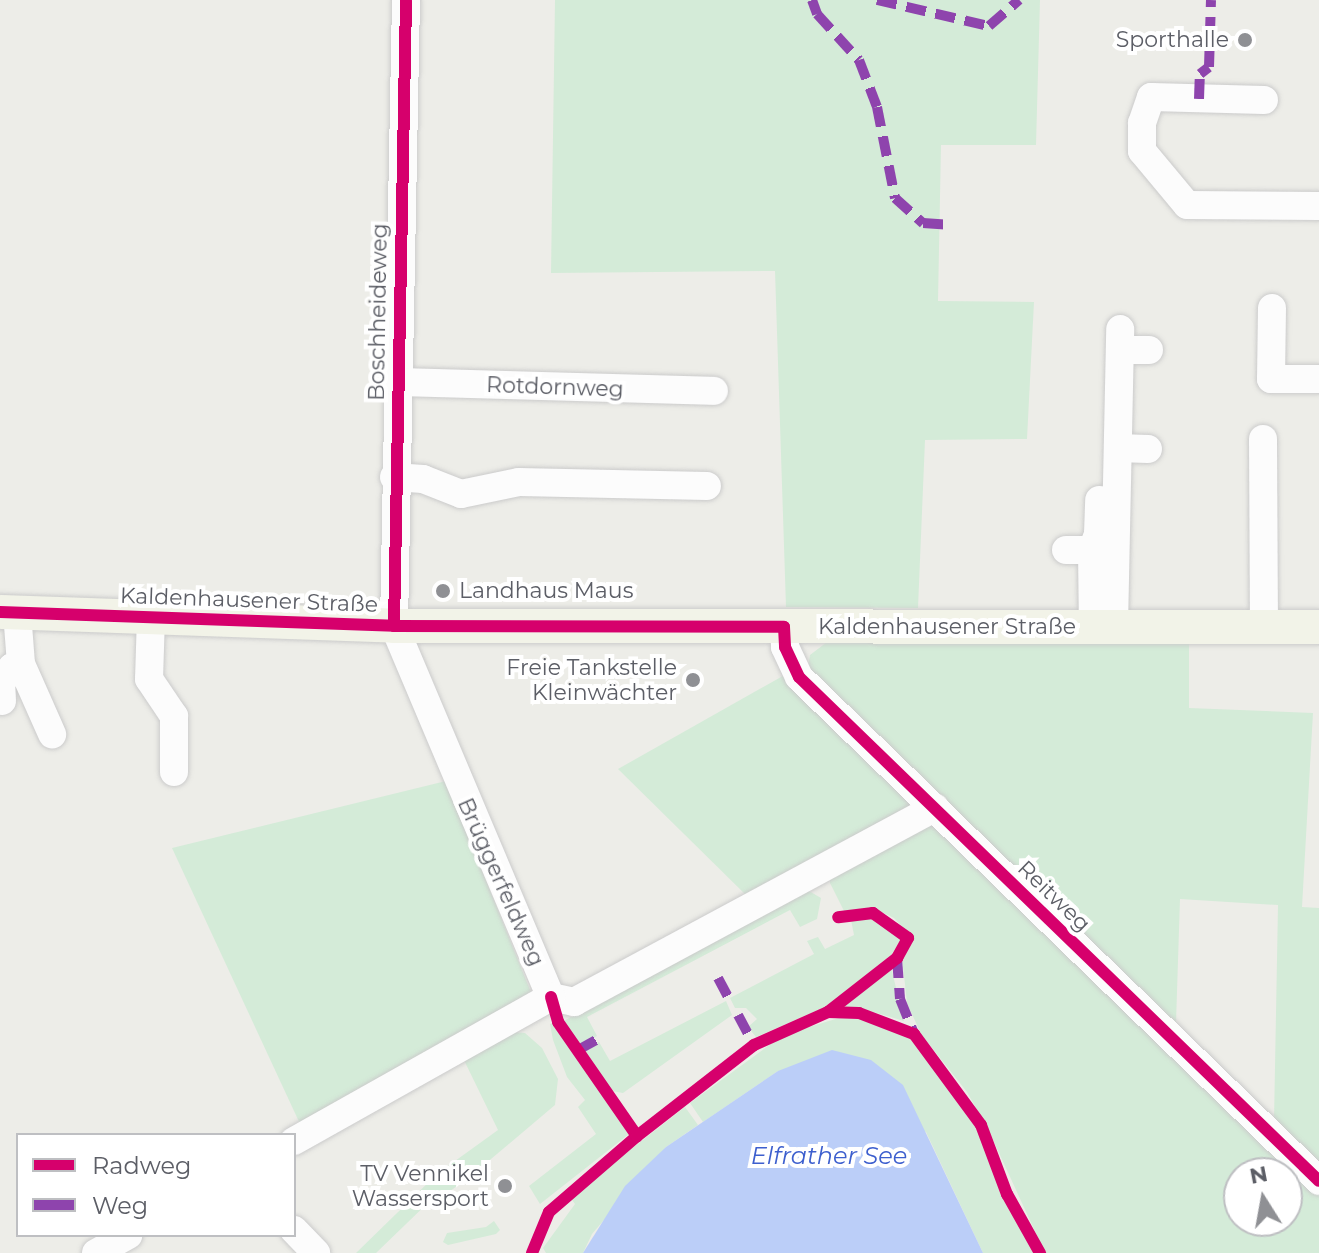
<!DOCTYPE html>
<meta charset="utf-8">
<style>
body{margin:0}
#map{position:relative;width:1319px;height:1253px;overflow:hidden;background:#edede8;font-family:Montserrat,sans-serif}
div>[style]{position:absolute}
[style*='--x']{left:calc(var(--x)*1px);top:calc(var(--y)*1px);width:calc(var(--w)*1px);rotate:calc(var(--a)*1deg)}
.green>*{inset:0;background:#d4ebd8}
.water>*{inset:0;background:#bbcef8}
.roads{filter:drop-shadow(0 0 2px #cbcbcb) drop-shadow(0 0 2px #cbcbcb)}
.minor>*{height:28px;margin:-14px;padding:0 14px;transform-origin:14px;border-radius:14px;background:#fcfcfc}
.major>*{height:34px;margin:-17px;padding:0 17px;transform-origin:17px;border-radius:17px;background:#f2f3e8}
.quiet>*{height:10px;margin-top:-5px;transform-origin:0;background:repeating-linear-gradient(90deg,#8e44ad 0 20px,transparent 0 30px)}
.cycleway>*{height:12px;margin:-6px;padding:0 6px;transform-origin:6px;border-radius:6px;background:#d6006c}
.dots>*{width:22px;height:22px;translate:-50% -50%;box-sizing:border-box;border:4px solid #fff;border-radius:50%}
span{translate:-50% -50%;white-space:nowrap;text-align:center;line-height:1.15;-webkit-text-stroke:8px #fff;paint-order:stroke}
.poi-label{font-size:22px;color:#5c5e66}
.right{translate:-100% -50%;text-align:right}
.left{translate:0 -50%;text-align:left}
.street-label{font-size:22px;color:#5c5e66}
.water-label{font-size:24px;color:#3d5fce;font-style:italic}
.legend{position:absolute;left:16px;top:1133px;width:280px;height:104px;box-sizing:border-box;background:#fff;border:2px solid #bebfc2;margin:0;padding:10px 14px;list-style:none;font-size:24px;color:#5c5e66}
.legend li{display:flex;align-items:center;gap:16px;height:40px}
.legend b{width:40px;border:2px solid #bebfc2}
.north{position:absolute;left:1223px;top:1157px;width:80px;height:80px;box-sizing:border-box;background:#fff;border:2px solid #bebfc2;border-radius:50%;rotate:349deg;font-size:22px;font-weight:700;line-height:32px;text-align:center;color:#5c5e66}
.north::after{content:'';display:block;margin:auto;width:28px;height:36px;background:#8f9094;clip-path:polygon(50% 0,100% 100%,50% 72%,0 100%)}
</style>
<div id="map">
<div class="green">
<div style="clip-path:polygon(555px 0,1040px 0,1036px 145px,941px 145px,938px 301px,1034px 302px,1027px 439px,925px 440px,918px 608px,786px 607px,775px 271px,551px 273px)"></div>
<div style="clip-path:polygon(1189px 641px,1189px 708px,1313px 713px,1302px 907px,1319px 908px,1319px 1164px,1274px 1121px,1278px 905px,1180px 899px,1176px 1023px,808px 668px,810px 655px,827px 642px)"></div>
<div style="clip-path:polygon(788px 673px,919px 800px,747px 896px,618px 769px)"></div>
<div style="clip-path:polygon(446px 781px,532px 995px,301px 1126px,172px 848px)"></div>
<div style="clip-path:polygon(evenodd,933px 820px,1319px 1192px,1319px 1253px,1045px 1253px,988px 1129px,967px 1092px,921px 1034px,907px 1003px,902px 957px,914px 939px,894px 918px,873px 908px,844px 911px,830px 883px,830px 878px,933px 820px,1239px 1173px,1287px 1173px,1287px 1221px,1239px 1221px,1239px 1173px)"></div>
<div style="clip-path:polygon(804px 888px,821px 898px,817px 919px,800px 927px,790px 910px,587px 1017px,597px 1036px,579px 1045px,562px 1022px)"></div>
<div style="clip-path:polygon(870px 918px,902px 938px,891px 955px,825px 1007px,756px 1037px,748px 1027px,757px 1019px,746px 1008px,735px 1008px,730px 998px,814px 954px,807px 941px,818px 937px,825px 949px,854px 935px,851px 920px)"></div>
<div style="clip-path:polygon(891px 967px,904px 1021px,863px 1009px,839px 1008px)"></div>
<div style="clip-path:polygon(726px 1001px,732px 1015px,623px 1093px,612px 1091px,584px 1052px,599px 1042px,610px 1061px)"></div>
<div style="clip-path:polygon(842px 1017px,873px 1020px,900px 1030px,933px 1061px,976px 1125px,997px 1182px,1034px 1253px,983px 1253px,926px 1132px,778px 1071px,703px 1122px,690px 1103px,783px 1035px)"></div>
<div style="clip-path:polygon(554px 1023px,629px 1134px,540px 1204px,529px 1186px,596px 1134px,578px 1107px,585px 1100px,567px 1077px,553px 1040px,550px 1024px)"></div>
<div style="clip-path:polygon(498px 1031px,525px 1033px,542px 1048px,558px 1079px,555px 1105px,472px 1175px,442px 1197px,435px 1196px,376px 1253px,356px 1253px,437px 1174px,498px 1130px,461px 1054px)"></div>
<div style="clip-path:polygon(685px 1107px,698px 1125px,666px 1147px,592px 1234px,583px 1253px,546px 1253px,543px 1248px,575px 1204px,570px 1197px)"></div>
<div style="clip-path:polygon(494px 1221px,500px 1230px,496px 1234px,448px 1245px,443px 1242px,447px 1233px,486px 1227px)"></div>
</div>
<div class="water">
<div style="clip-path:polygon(832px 1050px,871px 1060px,903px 1085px,983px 1253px,583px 1253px,625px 1186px,666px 1147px,778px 1071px)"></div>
</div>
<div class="roads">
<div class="minor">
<div style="--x:406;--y:0;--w:626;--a:91.1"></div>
<div style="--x:394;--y:626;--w:403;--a:67.1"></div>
<div style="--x:1264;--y:100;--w:113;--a:-178.5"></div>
<div style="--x:1151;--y:97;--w:28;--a:109"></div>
<div style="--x:1142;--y:123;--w:28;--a:90"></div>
<div style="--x:1142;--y:151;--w:70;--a:50.2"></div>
<div style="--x:1187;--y:205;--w:132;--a:0.4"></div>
<div style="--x:1272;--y:308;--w:71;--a:90.8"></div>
<div style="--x:1271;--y:379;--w:48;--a:0"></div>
<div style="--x:1120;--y:350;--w:29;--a:0"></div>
<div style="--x:396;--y:382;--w:318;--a:1.6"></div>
<div style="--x:1263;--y:439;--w:188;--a:89.7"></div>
<div style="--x:1118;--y:448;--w:30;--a:2"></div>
<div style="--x:394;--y:477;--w:29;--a:4"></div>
<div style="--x:423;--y:479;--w:41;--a:21.5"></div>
<div style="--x:461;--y:494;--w:59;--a:-11.7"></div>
<div style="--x:519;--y:482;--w:188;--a:1.2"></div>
<div style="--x:1066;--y:550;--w:26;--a:0"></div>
<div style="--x:1092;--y:550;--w:77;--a:89.3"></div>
<div style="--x:1092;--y:550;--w:17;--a:-69"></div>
<div style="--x:1098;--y:534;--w:34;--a:-88"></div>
<div style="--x:17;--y:612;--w:52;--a:85.6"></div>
<div style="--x:21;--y:664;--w:77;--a:66.1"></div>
<div style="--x:151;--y:616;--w:63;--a:91.8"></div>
<div style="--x:149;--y:679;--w:45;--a:56"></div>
<div style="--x:174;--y:716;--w:56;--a:90"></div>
<div style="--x:1114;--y:626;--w:297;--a:-88.8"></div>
<div style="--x:784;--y:627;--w:20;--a:87"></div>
<div style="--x:785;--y:647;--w:33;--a:65"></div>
<div style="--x:799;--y:677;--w:724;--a:44.1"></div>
<div style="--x:2;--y:701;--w:18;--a:-93"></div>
<div style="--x:1;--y:683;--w:19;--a:-55"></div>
<div style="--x:12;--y:667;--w:9;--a:-18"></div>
<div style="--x:551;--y:997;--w:24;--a:12"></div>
<div style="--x:574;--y:1002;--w:410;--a:-28.3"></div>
<div style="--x:294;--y:1141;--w:295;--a:-29.3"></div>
<div style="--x:294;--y:1230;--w:32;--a:46"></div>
<div style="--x:96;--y:1253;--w:37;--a:-29"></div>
</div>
<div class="major">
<div style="--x:0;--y:612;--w:394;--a:2"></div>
<div style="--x:394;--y:626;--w:925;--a:0.06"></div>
</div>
</div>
<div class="quiet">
<div style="--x:812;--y:0;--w:15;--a:70"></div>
<div style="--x:817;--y:14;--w:62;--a:47.6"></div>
<div style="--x:859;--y:60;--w:50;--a:69"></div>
<div style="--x:877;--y:107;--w:93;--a:78.8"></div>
<div style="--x:895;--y:198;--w:38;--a:42"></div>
<div style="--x:923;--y:223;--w:29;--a:4"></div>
<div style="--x:877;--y:0;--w:115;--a:13.1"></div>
<div style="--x:989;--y:26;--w:40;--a:-41"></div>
<div style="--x:1199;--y:99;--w:25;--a:-88"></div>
<div style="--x:1200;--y:74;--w:11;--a:-38"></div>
<div style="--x:1209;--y:67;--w:67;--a:-88.3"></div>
<div style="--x:897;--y:958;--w:41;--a:85.8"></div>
<div style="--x:900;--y:999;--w:38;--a:68"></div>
<div style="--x:718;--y:978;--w:27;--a:62"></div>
<div style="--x:738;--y:1015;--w:34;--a:62"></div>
<div style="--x:578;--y:1050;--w:23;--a:-29"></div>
</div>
<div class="cycleway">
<div style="--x:0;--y:612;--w:394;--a:2"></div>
<div style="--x:394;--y:626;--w:390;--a:0.1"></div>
<div style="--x:784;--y:627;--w:20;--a:87"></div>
<div style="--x:785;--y:647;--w:33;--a:65"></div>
<div style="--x:799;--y:677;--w:724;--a:44.1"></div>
<div style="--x:394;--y:626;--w:626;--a:-88.9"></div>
<div style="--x:551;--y:997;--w:26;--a:74"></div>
<div style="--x:558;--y:1022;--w:139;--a:55.3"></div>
<div style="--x:828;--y:1012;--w:88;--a:-38"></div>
<div style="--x:897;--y:958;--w:23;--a:-61"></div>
<div style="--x:908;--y:938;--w:43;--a:-144.5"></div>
<div style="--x:873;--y:913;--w:35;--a:173"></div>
<div style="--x:532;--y:1253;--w:44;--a:-67.5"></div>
<div style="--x:549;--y:1212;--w:116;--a:-40.8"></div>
<div style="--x:637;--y:1136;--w:148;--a:-37.9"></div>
<div style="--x:754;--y:1045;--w:81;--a:-24"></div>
<div style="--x:828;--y:1012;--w:31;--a:2"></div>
<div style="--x:859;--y:1013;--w:59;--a:20.9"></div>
<div style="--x:914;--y:1034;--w:113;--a:53.6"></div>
<div style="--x:981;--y:1125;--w:74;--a:69.4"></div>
<div style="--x:1007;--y:1194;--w:68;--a:60.8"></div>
</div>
<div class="dots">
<div style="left:1245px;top:40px;background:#8f9094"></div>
<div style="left:443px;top:591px;background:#8f9094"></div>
<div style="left:693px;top:680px;background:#8f9094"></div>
<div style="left:505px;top:1186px;background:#8f9094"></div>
</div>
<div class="poi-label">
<span class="right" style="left:1229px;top:40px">Sporthalle</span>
<span class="left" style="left:459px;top:591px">Landhaus Maus</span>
<span class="right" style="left:677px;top:680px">Freie Tankstelle<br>Kleinwächter</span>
<span class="right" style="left:489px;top:1186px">TV Vennikel<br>Wassersport</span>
</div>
<div class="street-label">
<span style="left:378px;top:312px;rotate:-89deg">Boschheideweg</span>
<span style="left:555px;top:387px;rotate:2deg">Rotdornweg</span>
<span style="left:249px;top:600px;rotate:2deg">Kaldenhausener Straße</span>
<span style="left:947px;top:627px">Kaldenhausener Straße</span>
<span style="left:501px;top:882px;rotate:66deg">Brüggerfeldweg</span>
<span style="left:1054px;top:896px;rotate:44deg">Reitweg</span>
</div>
<div class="water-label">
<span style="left:829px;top:1156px">Elfrather See</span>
</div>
<ul class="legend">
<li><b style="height:10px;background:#d6006c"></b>Radweg</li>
<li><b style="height:10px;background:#8e44ad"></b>Weg</li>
</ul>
<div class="north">N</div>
</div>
